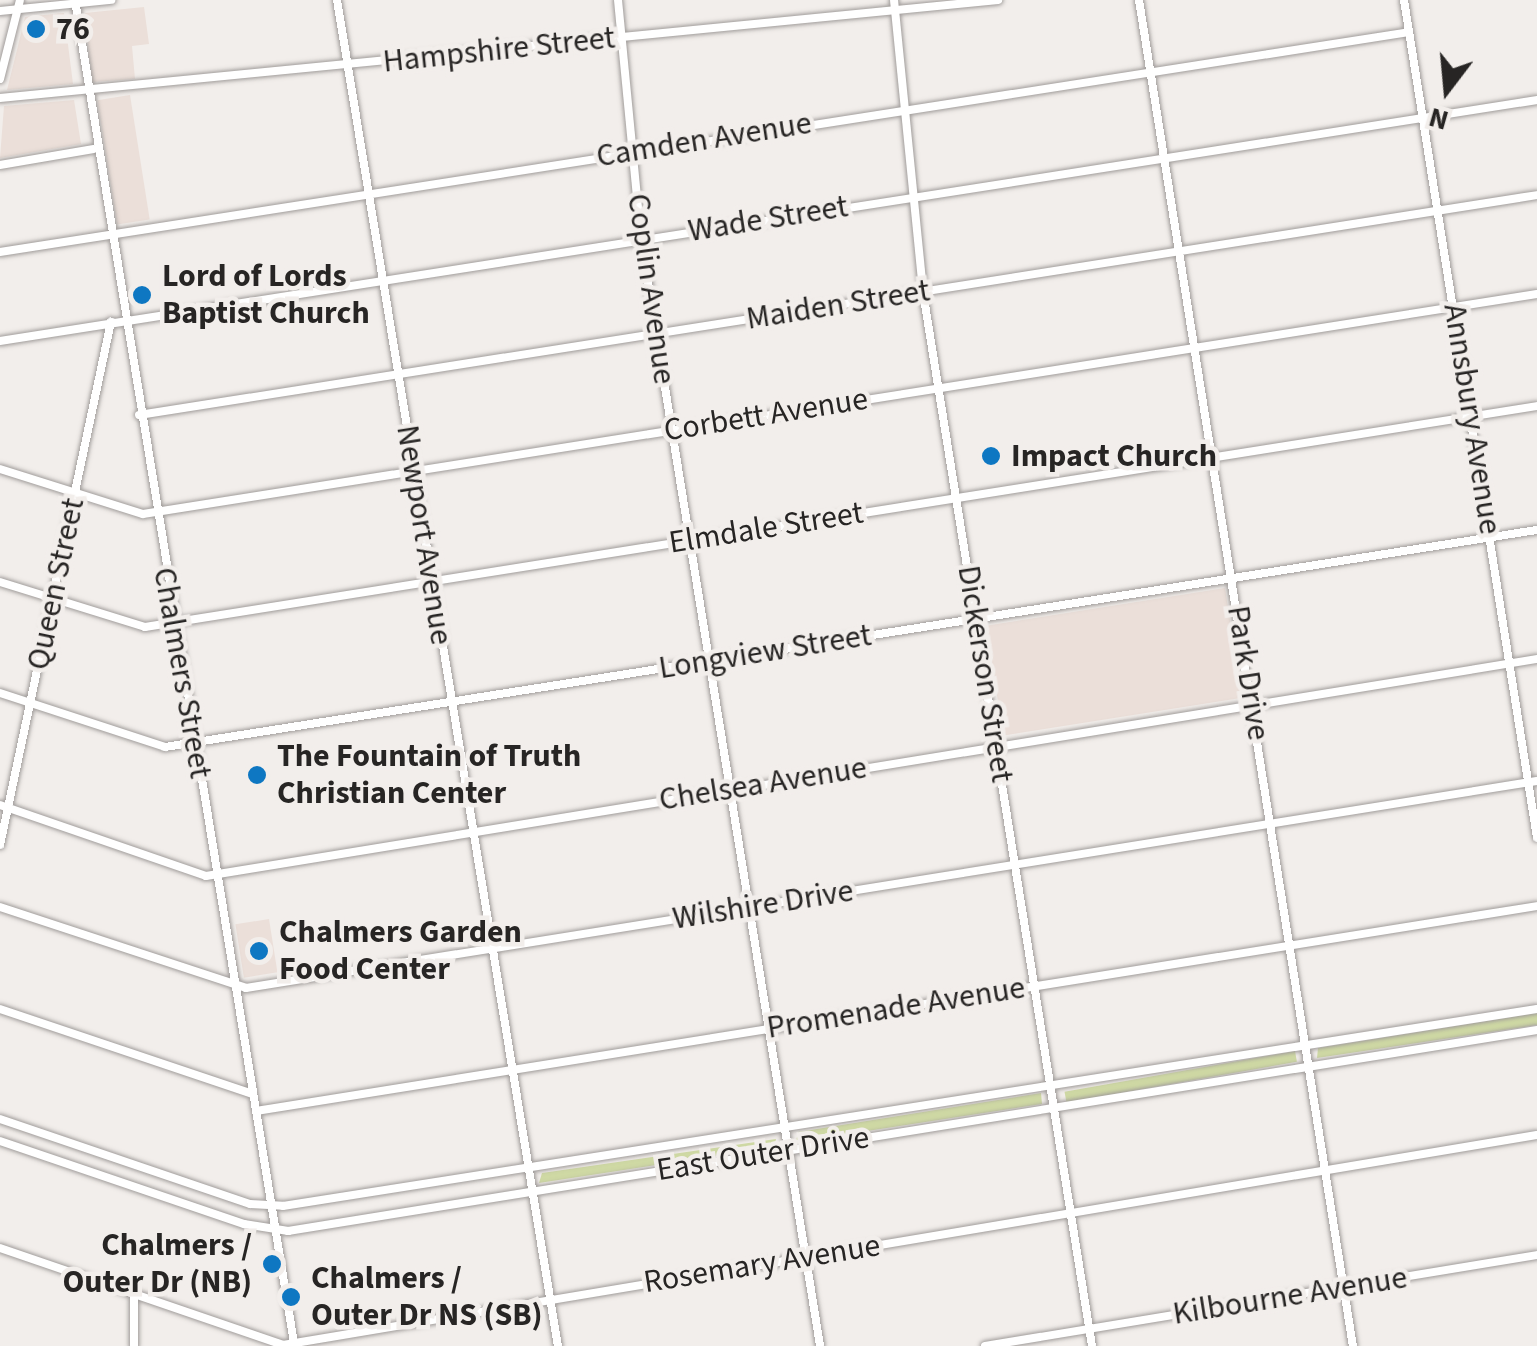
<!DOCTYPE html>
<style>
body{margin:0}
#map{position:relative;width:1537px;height:1346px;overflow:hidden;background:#f2eeeb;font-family:"Source Sans 3",sans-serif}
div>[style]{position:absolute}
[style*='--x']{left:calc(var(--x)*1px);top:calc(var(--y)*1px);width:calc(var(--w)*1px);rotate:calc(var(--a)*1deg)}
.built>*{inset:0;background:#ebdfd9;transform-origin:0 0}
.green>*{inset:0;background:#cfd9a4;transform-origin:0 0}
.roads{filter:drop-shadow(0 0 2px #a09c9a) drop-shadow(0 0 2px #a09c9a)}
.minor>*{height:8px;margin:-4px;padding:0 4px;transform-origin:4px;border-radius:4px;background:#fff}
.dots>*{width:28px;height:28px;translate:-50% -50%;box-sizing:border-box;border:5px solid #f2eeeb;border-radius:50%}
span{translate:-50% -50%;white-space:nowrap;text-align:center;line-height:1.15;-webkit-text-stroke:9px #f2eeeb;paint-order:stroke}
.poi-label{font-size:32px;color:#272524;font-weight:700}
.left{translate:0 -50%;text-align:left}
.right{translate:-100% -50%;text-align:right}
.street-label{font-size:32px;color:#272524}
.north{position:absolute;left:1397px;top:40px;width:100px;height:100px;-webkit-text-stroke:8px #f2eeeb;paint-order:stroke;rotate:196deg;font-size:28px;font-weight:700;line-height:40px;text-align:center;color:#272524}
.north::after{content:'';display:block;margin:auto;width:35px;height:45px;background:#272524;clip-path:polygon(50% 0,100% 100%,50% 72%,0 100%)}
</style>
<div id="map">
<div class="built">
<div style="clip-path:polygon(144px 7px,149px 44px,132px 46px,135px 79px,92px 82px,85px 13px)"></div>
<div style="clip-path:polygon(64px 13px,73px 84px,7px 90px,25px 17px)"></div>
<div style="left:130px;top:95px;width:126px;height:33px;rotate:81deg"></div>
<div style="clip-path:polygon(74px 100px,81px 144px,0 158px,4px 106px)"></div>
<div style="left:1225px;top:588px;width:111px;height:242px;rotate:81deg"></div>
<div style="left:269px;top:919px;width:54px;height:34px;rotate:81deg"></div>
</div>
<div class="green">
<div style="clip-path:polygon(1537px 1013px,1537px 1025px,1317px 1058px,1318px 1048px)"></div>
<div style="left:1295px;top:1051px;width:11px;height:234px;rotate:80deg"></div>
<div style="clip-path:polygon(1041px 1093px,1042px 1104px,796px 1142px,798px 1132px)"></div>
<div style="clip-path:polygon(776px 1139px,774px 1147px,539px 1183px,542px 1173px)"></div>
</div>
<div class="roads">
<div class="minor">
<div style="--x:75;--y:0;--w:1361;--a:80.74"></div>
<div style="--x:337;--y:0;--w:1364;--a:80.68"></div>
<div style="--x:618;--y:0;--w:240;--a:84.5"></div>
<div style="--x:641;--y:239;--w:1121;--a:80.81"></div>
<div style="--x:894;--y:0;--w:293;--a:84.3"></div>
<div style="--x:923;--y:292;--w:1067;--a:80.89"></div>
<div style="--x:1139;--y:0;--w:1363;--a:80.97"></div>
<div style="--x:1404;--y:0;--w:848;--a:80.98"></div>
<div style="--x:0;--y:11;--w:112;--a:-5.7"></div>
<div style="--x:0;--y:79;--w:81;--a:-75.8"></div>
<div style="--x:0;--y:98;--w:1003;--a:-5.61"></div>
<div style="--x:0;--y:165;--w:95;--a:-9.7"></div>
<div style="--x:0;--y:252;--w:1426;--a:-8.87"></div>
<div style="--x:0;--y:341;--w:1556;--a:-8.91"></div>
<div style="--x:139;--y:415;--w:1415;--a:-8.94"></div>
<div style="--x:0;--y:469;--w:150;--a:17.5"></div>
<div style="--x:143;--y:514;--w:1411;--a:-8.97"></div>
<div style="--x:0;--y:582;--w:152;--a:17.2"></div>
<div style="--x:145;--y:627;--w:1409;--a:-9.02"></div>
<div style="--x:0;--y:693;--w:174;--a:18.1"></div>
<div style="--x:165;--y:747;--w:1389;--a:-8.99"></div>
<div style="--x:0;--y:805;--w:218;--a:19"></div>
<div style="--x:206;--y:876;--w:1349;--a:-9.26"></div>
<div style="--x:0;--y:845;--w:535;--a:-78.02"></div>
<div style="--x:0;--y:907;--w:259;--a:18.2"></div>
<div style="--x:246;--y:988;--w:1307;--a:-9.11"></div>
<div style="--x:0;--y:1009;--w:267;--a:18.6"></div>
<div style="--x:256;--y:1111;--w:1297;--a:-9.09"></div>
<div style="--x:0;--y:1119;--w:264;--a:18.8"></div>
<div style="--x:250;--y:1204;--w:33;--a:3"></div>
<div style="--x:283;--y:1206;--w:1269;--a:-8.93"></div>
<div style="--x:0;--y:1141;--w:258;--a:18.8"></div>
<div style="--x:244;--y:1224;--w:45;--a:9"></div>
<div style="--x:288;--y:1231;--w:1265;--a:-9.14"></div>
<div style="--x:0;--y:1248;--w:299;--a:18.9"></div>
<div style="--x:283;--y:1345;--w:1271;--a:-9.51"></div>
<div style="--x:134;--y:1346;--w:53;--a:-90"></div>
<div style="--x:985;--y:1346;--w:559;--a:-9.36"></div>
</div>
</div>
<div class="dots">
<div style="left:36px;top:29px;background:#0e77c2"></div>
<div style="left:142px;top:295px;background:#0e77c2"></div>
<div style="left:991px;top:456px;background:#0e77c2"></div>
<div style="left:257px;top:775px;background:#0e77c2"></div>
<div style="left:259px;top:951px;background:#0e77c2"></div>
<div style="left:272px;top:1264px;background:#0e77c2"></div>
<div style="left:291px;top:1297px;background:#0e77c2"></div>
</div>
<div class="poi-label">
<span class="left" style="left:56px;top:29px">76</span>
<span class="left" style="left:162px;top:295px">Lord of Lords<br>Baptist Church</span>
<span class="left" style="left:1011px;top:456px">Impact Church</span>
<span class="left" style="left:277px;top:775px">The Fountain of Truth<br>Christian Center</span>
<span class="left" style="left:279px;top:951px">Chalmers Garden<br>Food Center</span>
<span class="right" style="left:252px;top:1264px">Chalmers /<br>Outer Dr (NB)</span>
<span class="left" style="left:311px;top:1297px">Chalmers /<br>Outer Dr NS (SB)</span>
</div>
<div class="street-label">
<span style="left:499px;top:50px;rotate:-6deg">Hampshire Street</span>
<span style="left:704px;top:140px;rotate:-9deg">Camden Avenue</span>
<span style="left:768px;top:219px;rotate:-9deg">Wade Street</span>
<span style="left:651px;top:289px;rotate:82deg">Coplin Avenue</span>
<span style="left:838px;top:305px;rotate:-9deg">Maiden Street</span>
<span style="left:766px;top:415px;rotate:-9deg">Corbett Avenue</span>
<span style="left:1472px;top:419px;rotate:81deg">Annsbury Avenue</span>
<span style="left:766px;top:528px;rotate:-9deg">Elmdale Street</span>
<span style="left:424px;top:535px;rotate:81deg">Newport Avenue</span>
<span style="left:56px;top:584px;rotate:-78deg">Queen Street</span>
<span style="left:765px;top:652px;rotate:-9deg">Longview Street</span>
<span style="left:182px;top:673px;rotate:80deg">Chalmers Street</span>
<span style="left:1248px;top:673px;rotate:81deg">Park Drive</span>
<span style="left:985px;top:674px;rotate:81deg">Dickerson Street</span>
<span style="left:763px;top:784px;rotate:-9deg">Chelsea Avenue</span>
<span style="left:763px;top:905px;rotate:-9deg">Wilshire Drive</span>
<span style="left:896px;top:1008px;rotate:-9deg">Promenade Avenue</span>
<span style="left:763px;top:1154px;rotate:-9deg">East Outer Drive</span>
<span style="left:762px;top:1264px;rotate:-9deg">Rosemary Avenue</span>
<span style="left:1290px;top:1296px;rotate:-9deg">Kilbourne Avenue</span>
</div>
<div class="north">N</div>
</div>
